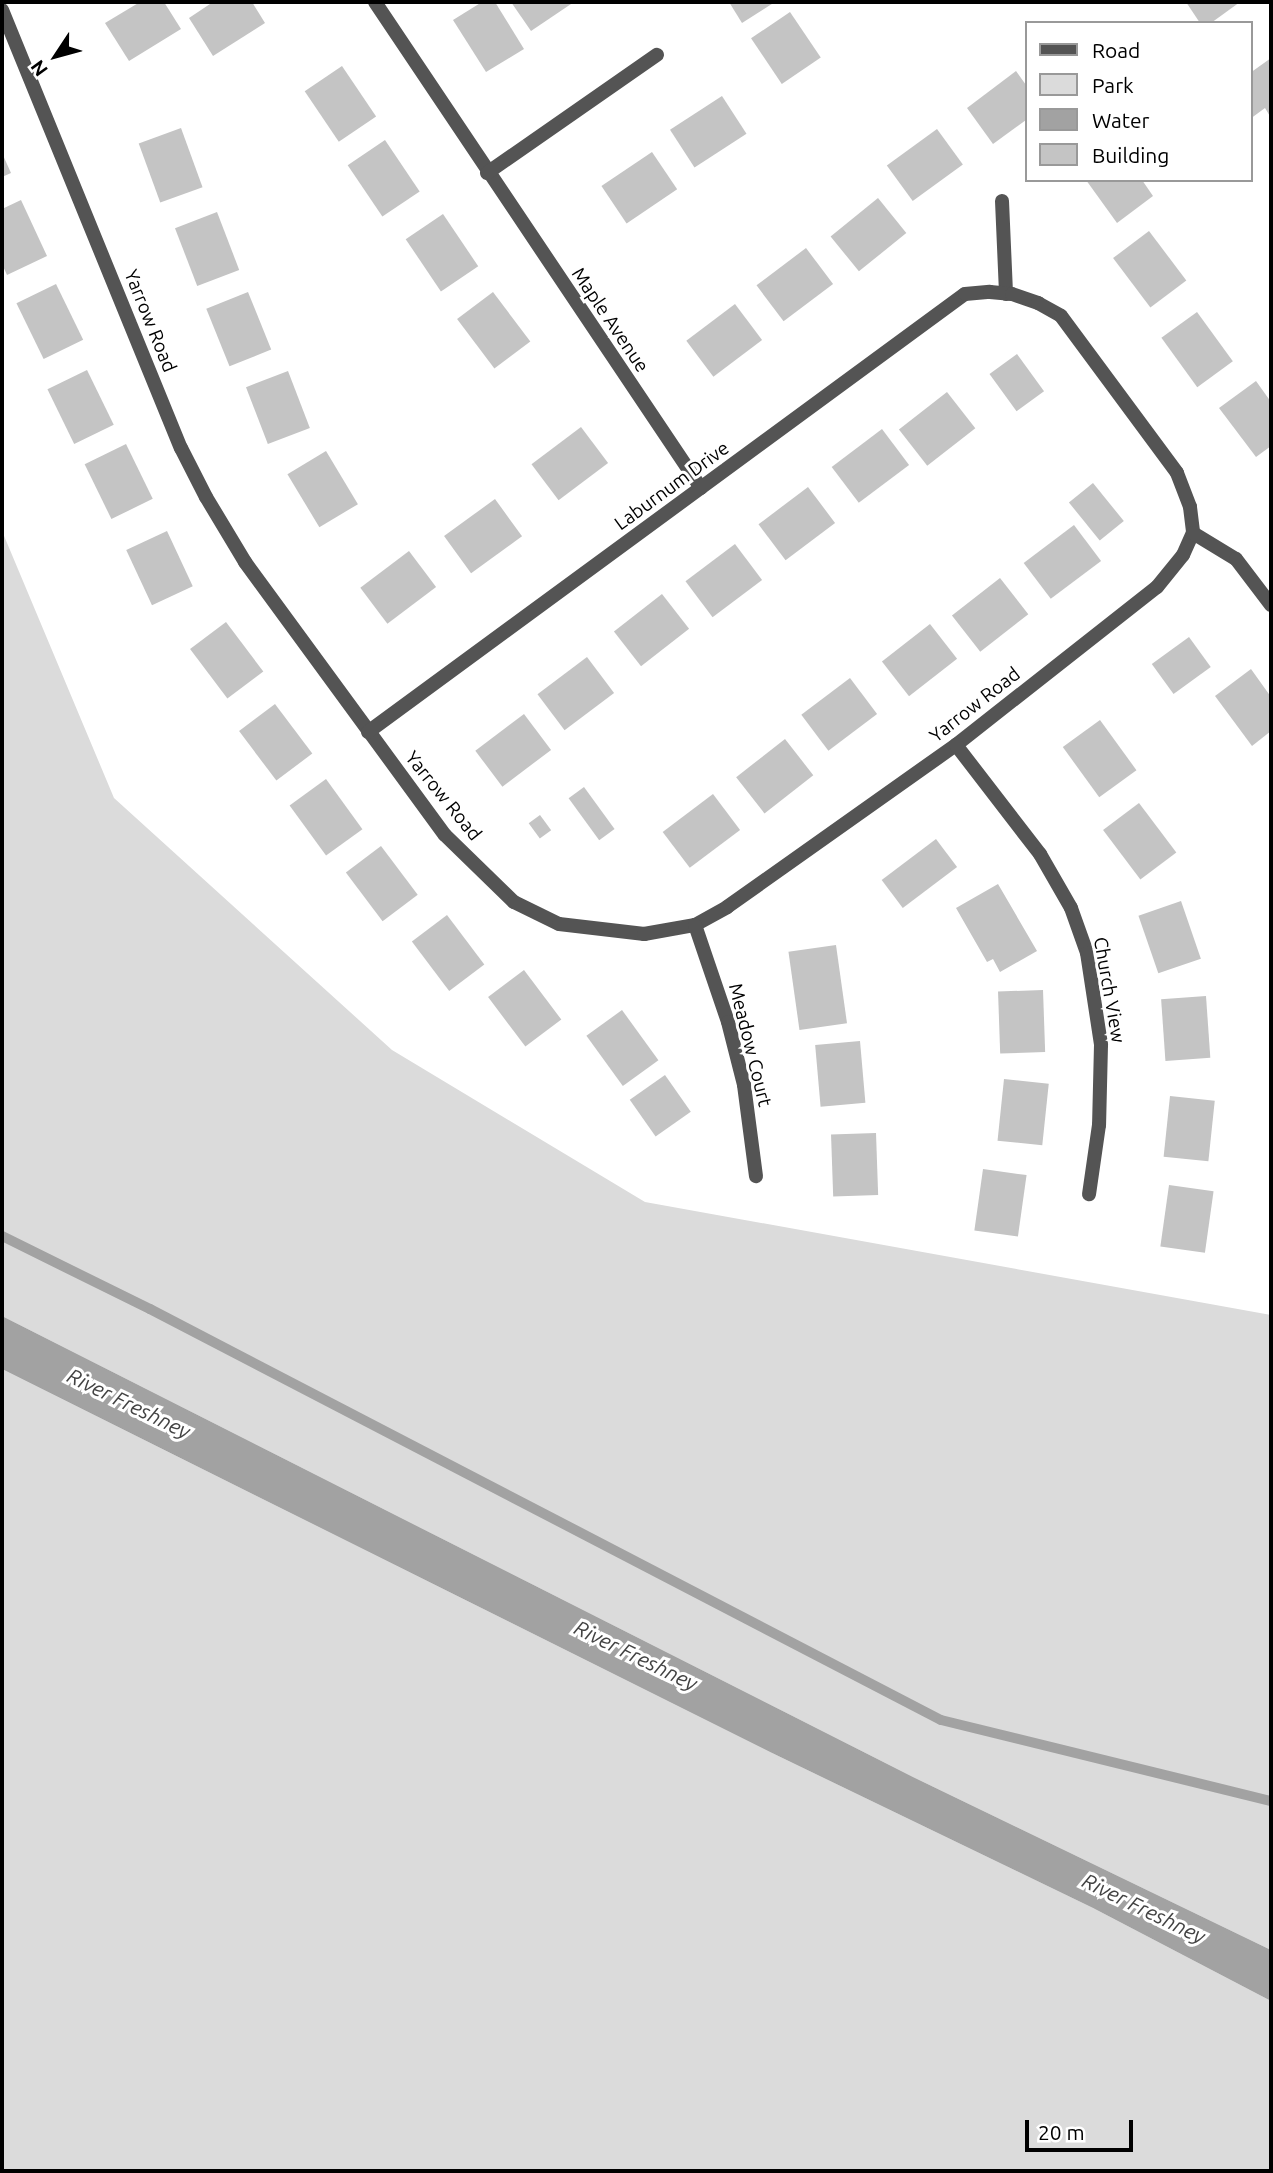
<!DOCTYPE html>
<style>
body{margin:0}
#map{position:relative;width:1273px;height:2173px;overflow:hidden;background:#fff;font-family:Ubuntu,sans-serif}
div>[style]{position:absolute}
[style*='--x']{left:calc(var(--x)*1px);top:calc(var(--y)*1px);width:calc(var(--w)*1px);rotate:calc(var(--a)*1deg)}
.green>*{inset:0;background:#dbdbdb}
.water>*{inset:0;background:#a2a2a2}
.stream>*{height:10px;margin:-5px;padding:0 5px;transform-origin:5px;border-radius:5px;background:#a2a2a2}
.building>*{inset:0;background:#c4c4c4;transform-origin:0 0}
.minor>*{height:14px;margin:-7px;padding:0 7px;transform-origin:7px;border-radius:7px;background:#545454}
span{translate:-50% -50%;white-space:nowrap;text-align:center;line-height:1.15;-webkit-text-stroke:6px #fff;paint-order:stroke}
.street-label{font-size:19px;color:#000}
.water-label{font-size:21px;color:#434343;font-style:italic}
.frame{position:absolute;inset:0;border:4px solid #000;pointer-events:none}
.legend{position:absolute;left:1025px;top:21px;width:228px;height:161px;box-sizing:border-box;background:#fff;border:2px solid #999;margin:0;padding:9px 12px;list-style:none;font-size:21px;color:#000}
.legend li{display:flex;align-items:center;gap:14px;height:35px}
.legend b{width:35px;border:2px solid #999}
.north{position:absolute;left:21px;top:21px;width:70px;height:70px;-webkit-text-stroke:5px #fff;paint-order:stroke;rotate:234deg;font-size:19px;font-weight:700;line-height:28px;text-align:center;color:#000}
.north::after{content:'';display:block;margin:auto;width:24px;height:32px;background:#000;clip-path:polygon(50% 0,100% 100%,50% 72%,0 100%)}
.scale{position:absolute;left:1025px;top:2120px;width:108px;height:32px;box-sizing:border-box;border:4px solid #000;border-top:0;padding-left:9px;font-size:21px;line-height:24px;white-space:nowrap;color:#000;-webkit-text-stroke:5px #fff;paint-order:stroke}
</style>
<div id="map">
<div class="green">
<div style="clip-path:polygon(2px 531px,114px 798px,392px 1050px,645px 1202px,1271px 1315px,1271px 1950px,913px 1777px,2px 1316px)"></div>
<div style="clip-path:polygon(2px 1369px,770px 1752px,1093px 1908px,1271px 2001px,1271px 2171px,2px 2171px)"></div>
</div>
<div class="water">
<div style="clip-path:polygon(2px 1316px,913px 1777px,1271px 1950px,1271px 2001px,1093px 1908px,770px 1752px,2px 1369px)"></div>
</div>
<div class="stream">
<div style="--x:2;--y:1236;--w:165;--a:26.3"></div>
<div style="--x:150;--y:1309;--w:891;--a:27.46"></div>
<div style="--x:941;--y:1720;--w:340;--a:13.8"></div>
</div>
<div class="building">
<div style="clip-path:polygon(140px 2px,164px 2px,181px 29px,129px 61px,105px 23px)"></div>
<div style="clip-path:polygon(213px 2px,252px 2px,265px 23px,213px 56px,189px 18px)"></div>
<div style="clip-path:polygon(482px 2px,495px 2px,524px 49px,486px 72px,453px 20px)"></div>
<div style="clip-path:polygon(511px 2px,574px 2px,531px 31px)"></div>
<div style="clip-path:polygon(729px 2px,775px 2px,742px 23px)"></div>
<div style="clip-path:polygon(1186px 2px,1240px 2px,1211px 23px,1200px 23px)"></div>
<div style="left:790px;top:12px;width:55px;height:47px;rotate:56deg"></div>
<div style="clip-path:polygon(1271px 58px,1271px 118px,1265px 108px,1250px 119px,1250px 73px)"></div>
<div style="left:342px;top:66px;width:61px;height:45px;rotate:56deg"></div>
<div style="clip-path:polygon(1016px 71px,1026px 85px,1026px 120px,993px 144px,967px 108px)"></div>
<div style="left:722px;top:96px;width:45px;height:62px;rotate:57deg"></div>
<div style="left:181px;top:128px;width:63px;height:45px;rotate:70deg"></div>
<div style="left:937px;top:129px;width:44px;height:62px;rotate:54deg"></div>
<div style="left:385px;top:140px;width:62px;height:45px;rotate:56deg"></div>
<div style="left:652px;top:152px;width:45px;height:61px;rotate:56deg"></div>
<div style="clip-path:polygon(2px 153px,11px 173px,2px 177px)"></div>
<div style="clip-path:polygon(1086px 180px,1142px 180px,1153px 196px,1117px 223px)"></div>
<div style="left:878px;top:198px;width:45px;height:61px;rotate:51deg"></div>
<div style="clip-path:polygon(21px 200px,47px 256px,7px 275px,2px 264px,2px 209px)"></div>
<div style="left:217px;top:212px;width:62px;height:45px;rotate:69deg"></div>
<div style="left:443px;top:214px;width:63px;height:45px;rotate:56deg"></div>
<div style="left:1149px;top:231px;width:62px;height:45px;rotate:53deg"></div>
<div style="left:806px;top:248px;width:45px;height:62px;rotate:53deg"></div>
<div style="left:56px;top:284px;width:62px;height:44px;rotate:64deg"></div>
<div style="left:248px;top:292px;width:62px;height:45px;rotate:68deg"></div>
<div style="left:493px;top:292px;width:62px;height:45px;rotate:53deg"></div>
<div style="left:735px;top:304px;width:45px;height:61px;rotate:53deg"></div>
<div style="left:1197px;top:312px;width:61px;height:44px;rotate:54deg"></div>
<div style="left:1017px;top:354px;width:46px;height:34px;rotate:54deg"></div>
<div style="left:87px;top:370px;width:61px;height:44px;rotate:64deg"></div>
<div style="left:288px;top:371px;width:61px;height:45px;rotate:69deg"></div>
<div style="clip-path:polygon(1256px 381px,1271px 402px,1271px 446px,1256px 457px,1219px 408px)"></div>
<div style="left:947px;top:392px;width:46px;height:61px;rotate:52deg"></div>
<div style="left:581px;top:427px;width:45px;height:62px;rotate:53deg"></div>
<div style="left:882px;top:429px;width:45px;height:63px;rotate:53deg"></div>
<div style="left:126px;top:444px;width:61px;height:46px;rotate:64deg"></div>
<div style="left:326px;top:451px;width:62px;height:45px;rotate:59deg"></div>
<div style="left:1093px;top:483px;width:49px;height:31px;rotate:51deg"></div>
<div style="left:808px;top:487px;width:45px;height:62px;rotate:53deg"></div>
<div style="left:495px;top:499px;width:46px;height:63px;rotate:54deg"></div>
<div style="left:1074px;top:525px;width:45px;height:63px;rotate:53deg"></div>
<div style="left:167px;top:531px;width:61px;height:45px;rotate:65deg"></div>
<div style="left:735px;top:544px;width:45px;height:62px;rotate:53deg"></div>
<div style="left:409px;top:551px;width:45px;height:61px;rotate:53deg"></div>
<div style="left:1000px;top:578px;width:46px;height:61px;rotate:52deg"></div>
<div style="left:662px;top:594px;width:44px;height:61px;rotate:52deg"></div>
<div style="left:226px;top:622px;width:62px;height:45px;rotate:53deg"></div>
<div style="left:930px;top:624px;width:44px;height:61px;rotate:52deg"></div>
<div style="left:1189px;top:637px;width:37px;height:46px;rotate:54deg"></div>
<div style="left:587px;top:657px;width:45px;height:62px;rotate:53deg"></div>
<div style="clip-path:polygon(1251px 669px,1271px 697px,1271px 731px,1252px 746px,1215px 696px)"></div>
<div style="left:850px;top:678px;width:45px;height:61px;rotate:53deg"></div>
<div style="left:275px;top:704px;width:62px;height:45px;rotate:53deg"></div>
<div style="left:524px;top:714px;width:45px;height:61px;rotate:53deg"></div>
<div style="left:1100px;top:720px;width:62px;height:46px;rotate:54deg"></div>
<div style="left:785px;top:739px;width:46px;height:62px;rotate:52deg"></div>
<div style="left:326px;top:779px;width:62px;height:45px;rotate:54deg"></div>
<div style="left:584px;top:787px;width:52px;height:19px;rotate:54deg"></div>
<div style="left:713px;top:794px;width:45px;height:63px;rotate:53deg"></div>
<div style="left:1139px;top:803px;width:62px;height:45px;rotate:53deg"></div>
<div style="left:540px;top:815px;width:19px;height:14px;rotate:54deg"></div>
<div style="left:936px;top:839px;width:35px;height:68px;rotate:53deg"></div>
<div style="left:381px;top:846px;width:61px;height:44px;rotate:53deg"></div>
<div style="clip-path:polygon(998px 884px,1037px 951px,1000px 972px,993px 959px,987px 962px,956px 908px)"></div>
<div style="left:1181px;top:901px;width:61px;height:45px;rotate:71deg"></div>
<div style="left:447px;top:915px;width:62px;height:44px;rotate:53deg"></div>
<div style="left:836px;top:945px;width:79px;height:48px;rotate:82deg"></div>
<div style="left:524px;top:970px;width:62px;height:45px;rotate:53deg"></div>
<div style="left:1043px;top:990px;width:62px;height:45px;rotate:88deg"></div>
<div style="left:1206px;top:996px;width:62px;height:45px;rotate:86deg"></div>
<div style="left:622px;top:1010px;width:62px;height:44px;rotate:54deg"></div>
<div style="left:860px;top:1041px;width:62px;height:45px;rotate:85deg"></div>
<div style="left:665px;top:1075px;width:45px;height:43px;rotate:55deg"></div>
<div style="left:1004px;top:1079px;width:45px;height:62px;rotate:6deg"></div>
<div style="left:1170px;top:1096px;width:45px;height:61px;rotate:6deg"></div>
<div style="left:876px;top:1133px;width:62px;height:45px;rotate:88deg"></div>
<div style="left:983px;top:1169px;width:44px;height:62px;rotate:8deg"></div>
<div style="left:1169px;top:1185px;width:45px;height:62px;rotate:8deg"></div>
</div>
<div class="minor">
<div style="--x:375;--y:2;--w:585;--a:56.15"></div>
<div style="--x:2;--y:10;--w:473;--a:67.8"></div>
<div style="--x:181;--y:448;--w:55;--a:63"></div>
<div style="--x:206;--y:497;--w:76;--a:59"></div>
<div style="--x:245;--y:562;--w:338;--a:53.8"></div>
<div style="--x:445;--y:835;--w:96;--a:44.2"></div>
<div style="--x:514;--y:902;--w:50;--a:26.1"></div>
<div style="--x:559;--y:924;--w:86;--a:6.7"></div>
<div style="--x:644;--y:934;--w:52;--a:-10"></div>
<div style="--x:695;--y:925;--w:37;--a:-29"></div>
<div style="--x:727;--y:907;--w:281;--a:-35.3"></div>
<div style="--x:956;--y:745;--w:256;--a:-38.2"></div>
<div style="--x:1157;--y:587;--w:41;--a:-50.9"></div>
<div style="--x:1183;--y:555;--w:24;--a:-66"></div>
<div style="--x:487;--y:173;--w:207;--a:-34.8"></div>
<div style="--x:1002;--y:201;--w:93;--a:87.5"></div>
<div style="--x:368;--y:732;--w:740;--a:-36.27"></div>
<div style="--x:965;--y:294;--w:25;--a:-5"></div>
<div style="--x:990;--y:292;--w:22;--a:5"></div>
<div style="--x:1012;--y:294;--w:28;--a:19"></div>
<div style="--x:1038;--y:303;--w:26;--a:29"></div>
<div style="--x:1061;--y:316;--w:195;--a:53.5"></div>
<div style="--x:1177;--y:473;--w:36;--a:69"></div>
<div style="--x:1190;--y:507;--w:26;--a:83"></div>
<div style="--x:1193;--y:533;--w:50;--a:31.2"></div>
<div style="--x:1236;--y:559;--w:58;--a:52.7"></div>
<div style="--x:956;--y:745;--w:138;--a:52.4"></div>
<div style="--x:1040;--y:854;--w:62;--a:60.1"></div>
<div style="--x:1071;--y:908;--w:48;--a:70.4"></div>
<div style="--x:1087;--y:953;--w:93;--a:81.3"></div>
<div style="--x:1101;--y:1045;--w:80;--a:91.4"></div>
<div style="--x:1099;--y:1125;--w:70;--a:98.2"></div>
<div style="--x:695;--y:925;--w:102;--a:71.2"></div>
<div style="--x:728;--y:1022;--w:65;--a:75.7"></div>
<div style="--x:744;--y:1085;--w:92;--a:82.5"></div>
</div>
<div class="street-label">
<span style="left:610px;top:320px;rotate:56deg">Maple Avenue</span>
<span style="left:150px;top:321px;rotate:68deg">Yarrow Road</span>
<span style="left:672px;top:486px;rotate:-36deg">Laburnum Drive</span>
<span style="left:975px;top:705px;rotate:-38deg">Yarrow Road</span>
<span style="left:443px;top:796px;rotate:51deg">Yarrow Road</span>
<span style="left:1109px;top:990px;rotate:80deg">Church View</span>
<span style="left:750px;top:1045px;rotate:76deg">Meadow Court</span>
</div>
<div class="water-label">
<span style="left:129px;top:1403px;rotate:26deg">River Freshney</span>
<span style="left:636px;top:1655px;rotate:26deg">River Freshney</span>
<span style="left:1144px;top:1908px;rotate:26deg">River Freshney</span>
</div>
<div class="frame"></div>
<ul class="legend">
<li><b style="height:9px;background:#545454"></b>Road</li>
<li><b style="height:19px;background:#dbdbdb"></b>Park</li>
<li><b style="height:19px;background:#a2a2a2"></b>Water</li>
<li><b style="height:19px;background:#c4c4c4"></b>Building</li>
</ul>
<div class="north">N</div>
<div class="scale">20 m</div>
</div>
